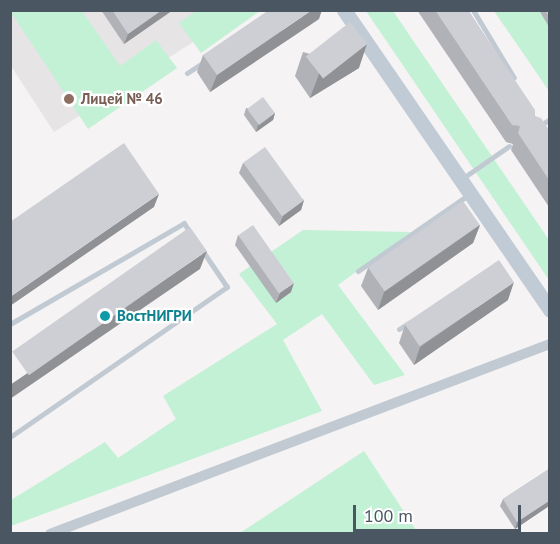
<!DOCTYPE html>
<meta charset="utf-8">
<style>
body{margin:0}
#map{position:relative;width:560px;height:544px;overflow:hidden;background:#f5f3f3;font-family:"PT Sans",sans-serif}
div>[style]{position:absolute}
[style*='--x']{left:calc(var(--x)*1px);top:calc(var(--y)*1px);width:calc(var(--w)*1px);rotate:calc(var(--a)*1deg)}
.education>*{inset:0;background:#e6e4e5}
.green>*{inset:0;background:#c3f1d5}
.lane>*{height:5px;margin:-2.5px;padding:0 2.5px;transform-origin:2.5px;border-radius:2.5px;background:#c1cad2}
.street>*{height:10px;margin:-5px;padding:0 5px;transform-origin:5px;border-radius:5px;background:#c1cad2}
.secondary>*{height:15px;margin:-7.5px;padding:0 7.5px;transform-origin:7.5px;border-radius:7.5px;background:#c1cbd6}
.wall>*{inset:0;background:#b0b2b7}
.shaded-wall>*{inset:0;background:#909195}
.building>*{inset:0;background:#cdcfd5;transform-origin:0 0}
.dots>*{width:16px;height:16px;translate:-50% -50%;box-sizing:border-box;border:3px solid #fff;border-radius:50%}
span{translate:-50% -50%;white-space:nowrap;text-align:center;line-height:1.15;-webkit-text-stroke:4.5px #fff;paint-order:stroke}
.education-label{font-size:15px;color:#785e54;font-weight:700}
.left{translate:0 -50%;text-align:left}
.culture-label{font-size:15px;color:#0d838f;font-weight:700}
.frame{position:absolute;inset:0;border:12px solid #4a5661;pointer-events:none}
.scale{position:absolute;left:353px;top:505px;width:168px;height:27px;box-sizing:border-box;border:3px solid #4a5661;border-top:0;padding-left:8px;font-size:18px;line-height:21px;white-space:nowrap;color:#4a5661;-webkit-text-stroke:4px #fff;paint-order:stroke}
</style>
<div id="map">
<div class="education">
<div style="clip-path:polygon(10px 11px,241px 11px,54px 132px,11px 66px)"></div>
</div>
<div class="green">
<div style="clip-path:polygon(10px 11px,82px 11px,120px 66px,156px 40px,177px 68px,88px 129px)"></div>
<div style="clip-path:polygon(196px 11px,196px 10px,260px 11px,201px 53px,179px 23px)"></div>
<div style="clip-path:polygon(366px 11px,393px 11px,549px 240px,549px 280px)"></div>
<div style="clip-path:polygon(494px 11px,549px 11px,549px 91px)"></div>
<div style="clip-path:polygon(303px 230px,411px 232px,338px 285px,405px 375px,374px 385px,322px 314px,283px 340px,322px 411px,11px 526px,11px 500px,105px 442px,118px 458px,176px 419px,163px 396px,277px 324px,239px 274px)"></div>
<div style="clip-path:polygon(364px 451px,418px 533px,240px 533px)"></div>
</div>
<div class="lane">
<div style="--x:473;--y:10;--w:79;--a:58.9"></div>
<div style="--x:187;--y:73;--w:20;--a:-33"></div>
<div style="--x:539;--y:126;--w:13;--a:-32"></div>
<div style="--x:463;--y:178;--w:56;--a:-34.8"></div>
<div style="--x:358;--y:271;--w:134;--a:-34.6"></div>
<div style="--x:10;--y:324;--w:201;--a:-30.1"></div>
<div style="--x:184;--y:223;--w:12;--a:59"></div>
<div style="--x:399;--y:329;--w:13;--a:-32"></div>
<div style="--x:10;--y:437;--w:264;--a:-34.7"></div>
<div style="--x:227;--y:287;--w:45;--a:-124"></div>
</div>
<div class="street">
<div style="--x:50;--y:534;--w:535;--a:-20.81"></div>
</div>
<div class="secondary">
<div style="--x:344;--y:10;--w:364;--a:55.5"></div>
</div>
<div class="wall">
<div style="clip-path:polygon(101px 10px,173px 10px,124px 44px)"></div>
<div style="clip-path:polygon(417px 10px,468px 10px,535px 116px,549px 130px,549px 207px,511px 150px,513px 144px,506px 142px)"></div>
<div style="clip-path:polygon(539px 10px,549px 10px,549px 27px)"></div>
<div style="clip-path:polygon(319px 19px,210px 92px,197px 72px,203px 55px)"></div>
<div style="clip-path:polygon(303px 52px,359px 68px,310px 98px,295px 76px)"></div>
<div style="clip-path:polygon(246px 108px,275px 113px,273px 120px,256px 132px,244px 115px)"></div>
<div style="clip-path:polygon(243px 163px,304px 200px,301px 210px,279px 226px,239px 173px)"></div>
<div style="clip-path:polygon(480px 225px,473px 243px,378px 310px,361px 286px,368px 268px)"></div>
<div style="clip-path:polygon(238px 235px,291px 292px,276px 303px,235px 245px)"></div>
<div style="clip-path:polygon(508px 300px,414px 365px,399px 343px,405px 325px)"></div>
<div style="clip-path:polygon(549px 469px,549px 506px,515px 529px,500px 506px,503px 499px)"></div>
</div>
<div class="shaded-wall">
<div style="clip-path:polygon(162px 10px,173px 10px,124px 44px,128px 34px)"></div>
<div style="clip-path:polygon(312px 10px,322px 10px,319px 19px,210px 92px,217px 75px)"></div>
<div style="clip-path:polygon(367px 44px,359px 68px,310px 98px,319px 74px)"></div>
<div style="clip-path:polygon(275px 113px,273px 120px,256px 132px,258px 125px)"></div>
<div style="clip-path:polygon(159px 194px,154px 207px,10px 306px,10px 297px)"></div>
<div style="clip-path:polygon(304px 200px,301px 210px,279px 226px,283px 216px)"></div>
<div style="clip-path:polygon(480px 225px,473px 243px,378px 310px,384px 292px)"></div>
<div style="clip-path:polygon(207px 251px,200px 269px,10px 399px,10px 385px)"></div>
<div style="clip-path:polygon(514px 282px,508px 300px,414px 365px,420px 347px)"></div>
<div style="clip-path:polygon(294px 283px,291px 292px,276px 303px,280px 293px)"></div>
<div style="clip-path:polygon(549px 501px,549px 506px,515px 529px,517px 522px)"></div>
</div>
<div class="building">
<div style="clip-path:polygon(112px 10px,162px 10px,128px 34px)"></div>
<div style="clip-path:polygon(269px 10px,312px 10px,217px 75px,203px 55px)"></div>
<div style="clip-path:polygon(435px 10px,468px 10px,535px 110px,535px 116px,541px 118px,549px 130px,549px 180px,518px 133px,520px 126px,512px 125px)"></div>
<div style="clip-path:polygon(545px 10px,549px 10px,549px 17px)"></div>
<div style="left:350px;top:22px;width:28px;height:56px;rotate:52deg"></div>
<div style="left:263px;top:97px;width:20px;height:20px;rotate:53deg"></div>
<div style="clip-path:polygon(124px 143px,159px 194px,10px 297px,10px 222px)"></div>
<div style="left:265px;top:147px;width:66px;height:27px;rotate:54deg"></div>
<div style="left:463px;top:201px;width:29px;height:116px;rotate:55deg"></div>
<div style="left:253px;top:225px;width:71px;height:18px;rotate:55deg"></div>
<div style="left:190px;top:227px;width:29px;height:217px;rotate:55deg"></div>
<div style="left:499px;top:260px;width:27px;height:114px;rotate:56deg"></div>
<div style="clip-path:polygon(549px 469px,549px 501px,517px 522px,503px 499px)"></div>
</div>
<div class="dots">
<div style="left:69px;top:99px;background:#8d6e63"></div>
<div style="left:105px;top:316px;background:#0f9aa8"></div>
</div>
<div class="education-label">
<span class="left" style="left:81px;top:99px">Лицей № 46</span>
</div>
<div class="culture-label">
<span class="left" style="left:117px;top:316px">ВостНИГРИ</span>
</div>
<div class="frame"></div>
<div class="scale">100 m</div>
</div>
